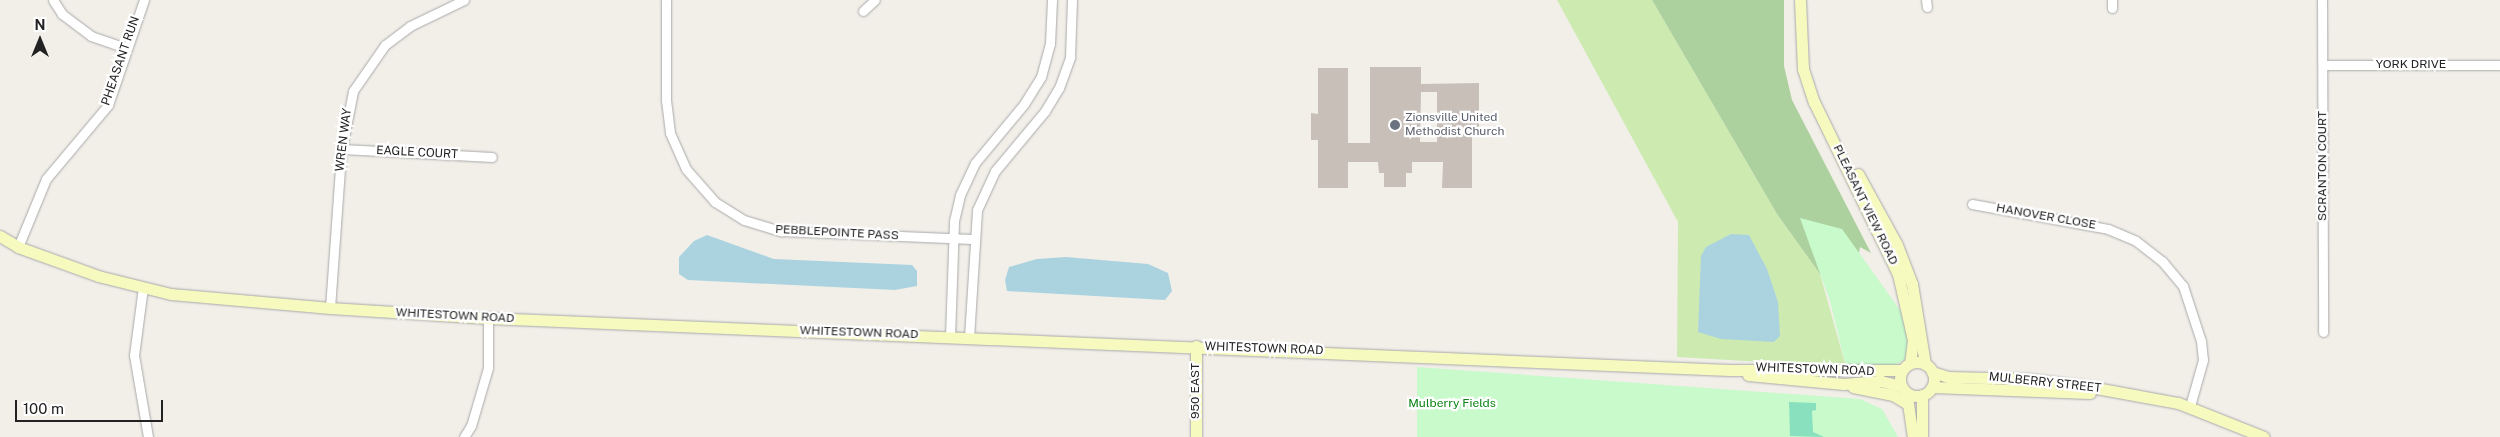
<!DOCTYPE html>
<style>
body{margin:0}
#map{position:relative;width:2500px;height:437px;overflow:hidden;background:#f2efe9;font-family:"Public Sans",sans-serif}
div>[style]{position:absolute}
[style*='--x']{left:calc(var(--x)*1px);top:calc(var(--y)*1px);width:calc(var(--w)*1px);rotate:calc(var(--a)*1deg)}
.grass>*{inset:0;background:#cdebb0}
.forest>*{inset:0;background:#add19e}
.park>*{inset:0;background:#c8facc}
.pitch>*{inset:0;background:#88e0be}
.water>*{inset:0;background:#aad3df}
.building>*{inset:0;background:#c7bfb8}
.roads{filter:drop-shadow(0 0 1px #a9a9a9) drop-shadow(0 0 1px #a9a9a9)}
.street>*{height:9px;margin:-4.5px;padding:0 4.5px;transform-origin:4.5px;border-radius:4.5px;background:#fff}
.secondary>*{height:11px;margin:-5.5px;padding:0 5.5px;transform-origin:5.5px;border-radius:5.5px;background:#f7fabf}
.secondary>.ring{margin:-5.5px;padding:0;box-sizing:content-box;background:none;border:11px solid #f7fabf;border-radius:50%}
.dots>*{width:14px;height:14px;translate:-50% -50%;box-sizing:border-box;border:2px solid #fff;border-radius:50%}
span{translate:-50% -50%;white-space:nowrap;text-align:center;line-height:1.15;-webkit-text-stroke:4.5px #fff;paint-order:stroke}
.street-label{font-size:12px;color:#222}
.worship-label{font-size:12px;color:#5b616d}
.left{translate:0 -50%;text-align:left}
.park-label{font-size:12px;color:#0c8416}
.north{position:absolute;left:15px;top:15px;width:50px;height:50px;-webkit-text-stroke:4px #fff;paint-order:stroke;rotate:0deg;font-size:14px;font-weight:700;line-height:20px;text-align:center;color:#222}
.north::after{content:'';display:block;margin:auto;width:18px;height:22px;background:#222;clip-path:polygon(50% 0,100% 100%,50% 72%,0 100%)}
.scale{position:absolute;left:15px;top:400px;width:148px;height:22px;box-sizing:border-box;border:2px solid #222;border-top:0;padding-left:6px;font-size:15px;line-height:18px;white-space:nowrap;color:#222;-webkit-text-stroke:4px #fff;paint-order:stroke}
</style>
<div id="map">
<div class="grass">
<div style="clip-path:polygon(1557px 0,1652px 0,1777px 214px,1820px 274px,1846px 367px,1677px 357px,1678px 222px)"></div>
</div>
<div class="forest">
<div style="clip-path:polygon(1652px 0,1784px 0,1784px 66px,1792px 100px,1871px 253px,1860px 247px,1859px 253px,1820px 274px,1777px 214px)"></div>
</div>
<div class="park">
<div style="clip-path:polygon(1800px 218px,1842px 229px,1905px 317px,1909px 343px,1906px 358px,1899px 363px,1891px 367px,1846px 367px,1830px 301px)"></div>
<div style="clip-path:polygon(1417px 367px,1860px 399px,1882px 409px,1898px 437px,1417px 437px)"></div>
</div>
<div class="pitch">
<div style="clip-path:polygon(1789px 402px,1816px 403px,1816px 410px,1812px 411px,1813px 432px,1824px 437px,1790px 436px)"></div>
</div>
<div class="water">
<div style="clip-path:polygon(1731px 234px,1749px 235px,1767px 269px,1778px 302px,1780px 336px,1774px 342px,1721px 339px,1698px 332px,1701px 256px,1706px 247px)"></div>
<div style="clip-path:polygon(707px 235px,774px 259px,912px 265px,917px 271px,917px 286px,895px 290px,688px 280px,679px 274px,679px 257px,694px 241px)"></div>
<div style="clip-path:polygon(1066px 257px,1148px 264px,1168px 273px,1172px 291px,1165px 300px,1007px 291px,1005px 280px,1009px 267px,1037px 259px)"></div>
</div>
<div class="building">
<div style="clip-path:polygon(evenodd,1370px 67px,1421px 67px,1421px 84px,1479px 83px,1479px 137px,1472px 137px,1472px 188px,1442px 188px,1443px 162px,1412px 162px,1412px 173px,1406px 173px,1406px 187px,1384px 187px,1384px 173px,1379px 173px,1378px 162px,1348px 162px,1348px 188px,1318px 188px,1318px 140px,1311px 140px,1311px 113px,1318px 114px,1318px 68px,1348px 68px,1348px 143px,1370px 143px,1370px 67px,1421px 92px,1437px 92px,1437px 142px,1420px 142px,1421px 92px)"></div>
</div>
<div class="roads">
<div class="street">
<div style="--x:53;--y:0;--w:17;--a:57"></div>
<div style="--x:62;--y:14;--w:36;--a:37"></div>
<div style="--x:91;--y:36;--w:36;--a:19"></div>
<div style="--x:666;--y:0;--w:100;--a:90"></div>
<div style="--x:666;--y:100;--w:33;--a:83"></div>
<div style="--x:670;--y:133;--w:39;--a:66"></div>
<div style="--x:686;--y:169;--w:44;--a:48.7"></div>
<div style="--x:715;--y:202;--w:34;--a:32"></div>
<div style="--x:744;--y:220;--w:39;--a:17"></div>
<div style="--x:781;--y:231;--w:192;--a:2.4"></div>
<div style="--x:1926;--y:0;--w:7;--a:82"></div>
<div style="--x:2112;--y:0;--w:8;--a:90"></div>
<div style="--x:2322;--y:0;--w:332;--a:89.8"></div>
<div style="--x:863;--y:11;--w:16;--a:-43"></div>
<div style="--x:2323;--y:65;--w:177;--a:0"></div>
<div style="--x:342;--y:149;--w:150;--a:3.1"></div>
<div style="--x:1972;--y:204;--w:138;--a:10.4"></div>
<div style="--x:2108;--y:229;--w:30;--a:23"></div>
<div style="--x:2136;--y:241;--w:33;--a:38"></div>
<div style="--x:2162;--y:261;--w:33;--a:50"></div>
<div style="--x:2183;--y:286;--w:58;--a:71.9"></div>
<div style="--x:2201;--y:341;--w:19;--a:84"></div>
<div style="--x:2203;--y:360;--w:48;--a:105.8"></div>
<div style="--x:18;--y:247;--w:74;--a:-67.6"></div>
<div style="--x:46;--y:179;--w:97;--a:-50"></div>
<div style="--x:108;--y:105;--w:111;--a:-71.1"></div>
<div style="--x:143;--y:287;--w:69;--a:97.5"></div>
<div style="--x:134;--y:355;--w:83;--a:80.3"></div>
<div style="--x:330;--y:308;--w:155;--a:-85.9"></div>
<div style="--x:341;--y:153;--w:63;--a:-79"></div>
<div style="--x:353;--y:91;--w:56;--a:-55.2"></div>
<div style="--x:385;--y:45;--w:31;--a:-37"></div>
<div style="--x:410;--y:26;--w:60;--a:-25.7"></div>
<div style="--x:950;--y:337;--w:116;--a:-88"></div>
<div style="--x:954;--y:221;--w:27;--a:-77"></div>
<div style="--x:960;--y:195;--w:35;--a:-65"></div>
<div style="--x:975;--y:163;--w:77;--a:-50.3"></div>
<div style="--x:1024;--y:104;--w:32;--a:-58"></div>
<div style="--x:1041;--y:77;--w:34;--a:-75"></div>
<div style="--x:1050;--y:44;--w:44;--a:-87.4"></div>
<div style="--x:969;--y:338;--w:128;--a:-86.4"></div>
<div style="--x:977;--y:210;--w:43;--a:-65.2"></div>
<div style="--x:995;--y:171;--w:78;--a:-50.2"></div>
<div style="--x:1045;--y:111;--w:27;--a:-59"></div>
<div style="--x:1059;--y:88;--w:33;--a:-70"></div>
<div style="--x:1070;--y:57;--w:57;--a:-88"></div>
<div style="--x:464;--y:437;--w:13;--a:-58"></div>
<div style="--x:471;--y:426;--w:60;--a:-73.7"></div>
<div style="--x:488;--y:368;--w:50;--a:-90"></div>
</div>
<div class="secondary">
<div style="--x:1800;--y:0;--w:69;--a:87.5"></div>
<div style="--x:1803;--y:69;--w:35;--a:72"></div>
<div style="--x:1814;--y:102;--w:191;--a:64"></div>
<div style="--x:1898;--y:274;--w:68;--a:77.2"></div>
<div style="--x:1913;--y:340;--w:23;--a:97"></div>
<div style="--x:1858;--y:174;--w:81;--a:61.2"></div>
<div style="--x:1897;--y:245;--w:42;--a:69"></div>
<div style="--x:1912;--y:284;--w:81;--a:80.8"></div>
<div style="--x:0;--y:236;--w:21;--a:31"></div>
<div style="--x:18;--y:247;--w:85;--a:19.9"></div>
<div style="--x:98;--y:276;--w:75;--a:13.9"></div>
<div style="--x:171;--y:294;--w:160;--a:5"></div>
<div style="--x:330;--y:308;--w:158;--a:3.6"></div>
<div style="--x:488;--y:318;--w:1242;--a:2.4"></div>
<div style="--x:1729;--y:370;--w:173;--a:0"></div>
<div class="ring" style="left:1900px;top:362px;width:23px;height:23px"></div>
<div style="--x:1932;--y:372;--w:17;--a:17"></div>
<div style="--x:1948;--y:377;--w:80;--a:1.4"></div>
<div style="--x:2028;--y:379;--w:57;--a:7"></div>
<div style="--x:2085;--y:386;--w:95;--a:10.4"></div>
<div style="--x:2178;--y:403;--w:92;--a:21.6"></div>
<div style="--x:1748;--y:375;--w:96;--a:5.4"></div>
<div style="--x:1844;--y:384;--w:37;--a:-5"></div>
<div style="--x:1881;--y:381;--w:20;--a:15"></div>
<div style="--x:1853;--y:387;--w:41;--a:11.3"></div>
<div style="--x:1893;--y:395;--w:17;--a:31"></div>
<div style="--x:1932;--y:387;--w:158;--a:2.2"></div>
<div style="--x:1907;--y:397;--w:40;--a:81.5"></div>
<div style="--x:1196;--y:437;--w:91;--a:-90"></div>
<div style="--x:1922;--y:437;--w:42;--a:-90"></div>
</div>
</div>
<div class="dots">
<div style="left:1395px;top:125px;background:#6b7280"></div>
</div>
<div class="street-label">
<span style="left:121px;top:61px;rotate:-71deg">PHEASANT RUN</span>
<span style="left:2411px;top:65px">YORK DRIVE</span>
<span style="left:344px;top:140px;rotate:-83deg">WREN WAY</span>
<span style="left:417px;top:153px;rotate:3deg">EAGLE COURT</span>
<span style="left:2323px;top:166px;rotate:-90deg">SCRANTON COURT</span>
<span style="left:1865px;top:205px;rotate:64deg">PLEASANT VIEW ROAD</span>
<span style="left:2046px;top:217px;rotate:10deg">HANOVER CLOSE</span>
<span style="left:837px;top:233px;rotate:3deg">PEBBLEPOINTE PASS</span>
<span style="left:455px;top:316px;rotate:3deg">WHITESTOWN ROAD</span>
<span style="left:859px;top:333px;rotate:2deg">WHITESTOWN ROAD</span>
<span style="left:1264px;top:349px;rotate:2deg">WHITESTOWN ROAD</span>
<span style="left:1815px;top:370px;rotate:2deg">WHITESTOWN ROAD</span>
<span style="left:2045px;top:383px;rotate:6deg">MULBERRY STREET</span>
<span style="left:1196px;top:391px;rotate:-90deg">950 EAST</span>
</div>
<div class="worship-label">
<span class="left" style="left:1405px;top:125px">Zionsville United<br>Methodist Church</span>
</div>
<div class="park-label">
<span style="left:1452px;top:404px">Mulberry Fields</span>
</div>
<div class="north">N</div>
<div class="scale">100 m</div>
</div>
